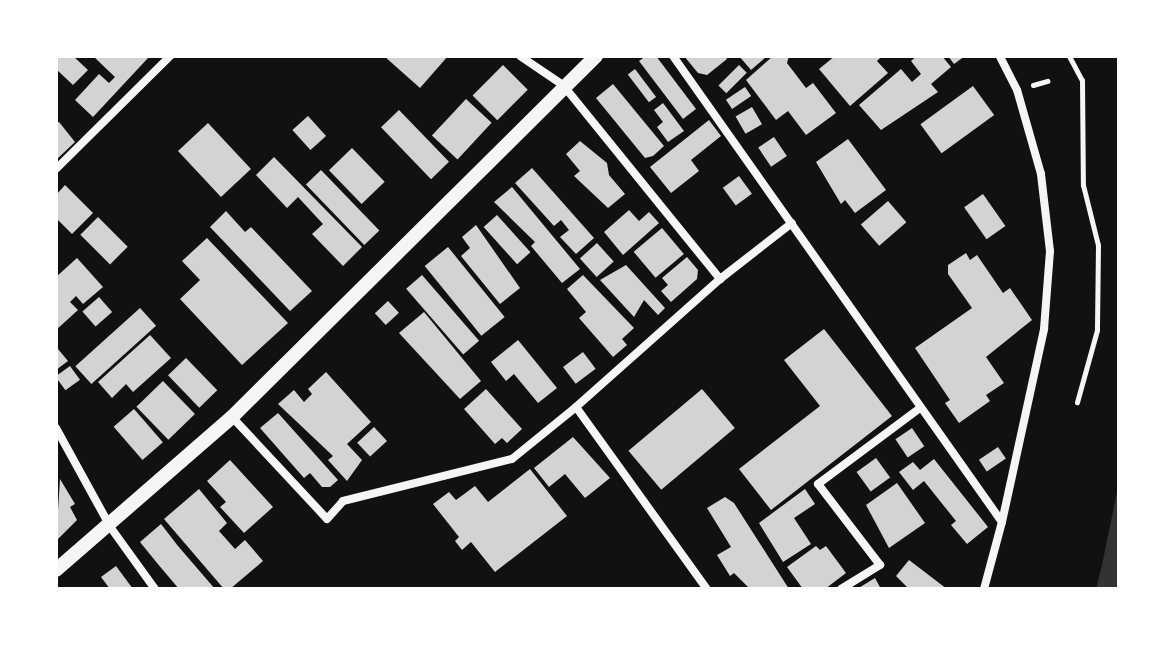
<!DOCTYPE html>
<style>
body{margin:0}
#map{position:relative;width:1175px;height:645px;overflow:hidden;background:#111;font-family:Overpass,sans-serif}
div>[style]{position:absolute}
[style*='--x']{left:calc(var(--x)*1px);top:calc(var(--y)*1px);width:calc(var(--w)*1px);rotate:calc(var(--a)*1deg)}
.water>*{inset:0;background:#333}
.building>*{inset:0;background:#d3d3d3;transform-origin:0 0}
.path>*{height:5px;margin:-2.5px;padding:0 2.5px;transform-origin:2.5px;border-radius:2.5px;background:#f5f5f5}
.minor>*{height:8px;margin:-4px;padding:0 4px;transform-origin:4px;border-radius:4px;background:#f5f5f5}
.tertiary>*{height:14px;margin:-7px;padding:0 7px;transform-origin:7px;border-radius:7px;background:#f5f5f5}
span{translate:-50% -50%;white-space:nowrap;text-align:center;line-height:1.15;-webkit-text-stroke:8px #fff;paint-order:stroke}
.frame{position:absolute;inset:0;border:58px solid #fff;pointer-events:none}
</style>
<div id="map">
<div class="water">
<div style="clip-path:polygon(1119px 482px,1119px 589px,1096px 589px,1102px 565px)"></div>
</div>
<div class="building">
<div style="clip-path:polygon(56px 56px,73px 56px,88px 70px,73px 85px,56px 69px)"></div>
<div style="clip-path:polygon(93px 56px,148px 58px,93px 117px,75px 100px,99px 74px,109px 83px,115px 77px)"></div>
<div style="clip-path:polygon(384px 56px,448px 56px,420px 88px)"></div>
<div style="clip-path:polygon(646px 56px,656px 56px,696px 109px,683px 119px,639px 61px)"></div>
<div style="clip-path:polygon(684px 56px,725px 56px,727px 59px,707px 75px,698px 73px)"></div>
<div style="clip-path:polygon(739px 56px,767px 56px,751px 70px)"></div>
<div style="clip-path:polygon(773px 56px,789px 56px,787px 63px,806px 88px,813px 83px,836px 113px,806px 135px,788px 111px,776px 120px,746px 80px)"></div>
<div style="clip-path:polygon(835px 56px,882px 56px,877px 61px,888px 73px,850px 106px,819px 69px)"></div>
<div style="clip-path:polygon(917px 56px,942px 56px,951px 67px,931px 84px,938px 92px,881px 130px,859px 105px,901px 69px,912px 82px,921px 74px,911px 61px)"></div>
<div style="clip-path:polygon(948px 56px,965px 56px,954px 64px)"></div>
<div style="left:503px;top:65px;width:35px;height:43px;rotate:45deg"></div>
<div style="left:739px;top:65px;width:11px;height:29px;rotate:45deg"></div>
<div style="left:635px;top:69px;width:35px;height:9px;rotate:53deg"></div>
<div style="clip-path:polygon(613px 84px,664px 146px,653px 156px,645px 158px,596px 98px)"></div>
<div style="left:973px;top:86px;width:36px;height:65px;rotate:54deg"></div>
<div style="left:745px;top:87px;width:11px;height:23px;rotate:56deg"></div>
<div style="left:466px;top:99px;width:35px;height:50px;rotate:43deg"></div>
<div style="clip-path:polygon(663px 103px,684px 131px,668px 142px,657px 127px,663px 122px,654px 110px)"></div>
<div style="left:752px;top:107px;width:20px;height:19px;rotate:60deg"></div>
<div style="left:399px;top:110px;width:72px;height:25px;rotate:46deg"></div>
<div style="left:308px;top:116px;width:27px;height:21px;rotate:48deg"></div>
<div style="clip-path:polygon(709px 120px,721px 136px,691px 160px,699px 171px,671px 193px,650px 167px)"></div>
<div style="clip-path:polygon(59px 122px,75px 142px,56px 160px,56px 123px)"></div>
<div style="left:208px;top:123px;width:63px;height:41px;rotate:47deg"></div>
<div style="left:774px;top:137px;width:23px;height:19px;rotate:56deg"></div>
<div style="clip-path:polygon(848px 139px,886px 190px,855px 213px,845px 200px,841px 204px,816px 162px)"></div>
<div style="clip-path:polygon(580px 141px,607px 163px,609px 175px,625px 194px,608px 208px,574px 176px,580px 171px,566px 154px)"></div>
<div style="left:352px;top:148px;width:47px;height:32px;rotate:46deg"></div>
<div style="clip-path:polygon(274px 157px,362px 247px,343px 266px,312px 234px,323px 224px,298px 197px,287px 208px,256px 175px)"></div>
<div style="clip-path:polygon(532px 168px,594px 238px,576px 254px,560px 237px,569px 230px,561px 220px,554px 226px,515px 183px)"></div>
<div style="left:321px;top:170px;width:84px;height:21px;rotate:46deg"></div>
<div style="left:739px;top:176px;width:22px;height:20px;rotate:54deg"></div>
<div style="clip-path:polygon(65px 185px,93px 213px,72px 234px,56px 218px,56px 195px)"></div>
<div style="clip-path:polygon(512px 187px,580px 269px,562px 283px,531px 246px,535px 242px,494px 202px)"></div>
<div style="left:983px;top:194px;width:39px;height:23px;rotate:55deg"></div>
<div style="left:888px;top:201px;width:28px;height:36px;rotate:49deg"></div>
<div style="clip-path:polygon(629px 210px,639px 221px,649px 212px,659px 223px,623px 255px,604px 232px)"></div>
<div style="clip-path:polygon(226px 211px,245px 232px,251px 227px,312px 291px,290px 311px,210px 227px)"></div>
<div style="left:497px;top:215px;width:50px;height:18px;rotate:48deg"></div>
<div style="left:98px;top:217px;width:42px;height:25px;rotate:45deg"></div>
<div style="clip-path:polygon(476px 225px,520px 288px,500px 304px,461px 256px,470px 248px,462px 237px)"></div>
<div style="left:662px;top:228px;width:34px;height:37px;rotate:50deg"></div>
<div style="clip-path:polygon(207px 238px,288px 323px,242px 365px,180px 299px,200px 280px,182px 261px)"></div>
<div style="left:597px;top:243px;width:25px;height:23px;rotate:48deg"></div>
<div style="left:448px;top:247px;width:90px;height:30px;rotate:51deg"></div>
<div style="clip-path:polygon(966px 253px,970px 260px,977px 255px,1003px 293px,1010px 288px,1032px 320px,986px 357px,1004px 383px,986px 395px,990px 401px,959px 423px,945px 403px,950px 400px,915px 348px,972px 308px,948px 274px,948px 265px)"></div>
<div style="clip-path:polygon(687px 257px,698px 270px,697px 279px,671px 302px,661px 291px,668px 285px,662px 278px)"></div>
<div style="clip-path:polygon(77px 258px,103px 287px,83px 304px,76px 296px,70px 302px,78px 310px,56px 330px,56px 277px)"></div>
<div style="clip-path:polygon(626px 265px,665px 308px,658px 315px,644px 300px,634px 317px,600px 280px)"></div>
<div style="left:422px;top:275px;width:87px;height:21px;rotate:49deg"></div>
<div style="clip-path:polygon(583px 275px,634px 328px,622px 339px,627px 345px,613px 357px,579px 318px,586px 312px,567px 289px)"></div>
<div style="left:99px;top:297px;width:20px;height:22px;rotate:49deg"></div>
<div style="left:388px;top:301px;width:16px;height:18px;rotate:47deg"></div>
<div style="left:140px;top:308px;width:24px;height:87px;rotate:48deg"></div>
<div style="clip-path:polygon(424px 312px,481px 381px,460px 399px,399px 333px)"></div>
<div style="clip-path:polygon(824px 329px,892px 416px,771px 510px,739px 469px,820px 406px,784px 360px)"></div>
<div style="clip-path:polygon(150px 335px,171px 358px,133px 392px,126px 384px,112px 398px,98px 382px)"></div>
<div style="clip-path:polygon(518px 340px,557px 388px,538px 403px,514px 374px,506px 381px,491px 362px)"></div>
<div style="clip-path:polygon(58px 349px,68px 361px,56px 370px,56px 350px)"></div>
<div style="left:583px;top:352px;width:21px;height:25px;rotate:53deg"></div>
<div style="left:186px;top:358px;width:45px;height:25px;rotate:46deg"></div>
<div style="left:70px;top:366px;width:17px;height:18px;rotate:54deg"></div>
<div style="clip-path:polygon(326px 372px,371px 422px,347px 444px,362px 460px,347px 481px,328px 460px,333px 456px,278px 404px,294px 390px,304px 402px,312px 394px,308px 389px)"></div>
<div style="left:163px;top:381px;width:46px;height:37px;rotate:46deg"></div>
<div style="clip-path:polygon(486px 389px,522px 429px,507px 443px,502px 438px,495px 444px,464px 409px)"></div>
<div style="left:702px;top:389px;width:51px;height:96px;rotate:50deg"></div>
<div style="left:134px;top:409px;width:44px;height:27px;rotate:49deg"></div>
<div style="clip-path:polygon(278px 413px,338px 480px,330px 487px,322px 487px,310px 473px,304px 478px,260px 428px)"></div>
<div style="left:374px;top:427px;width:19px;height:23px;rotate:47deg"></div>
<div style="left:912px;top:428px;width:22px;height:20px;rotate:56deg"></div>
<div style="clip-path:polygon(573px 437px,610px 478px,585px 498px,565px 474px,549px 487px,534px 468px)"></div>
<div style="left:998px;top:447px;width:14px;height:23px;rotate:56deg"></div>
<div style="left:876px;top:458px;width:24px;height:24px;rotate:54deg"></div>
<div style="clip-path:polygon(934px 459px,988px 527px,967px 544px,951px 525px,956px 521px,924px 481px,913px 490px,899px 472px,913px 462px,920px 470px)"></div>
<div style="clip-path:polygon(230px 460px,273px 507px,244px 533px,220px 507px,226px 502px,207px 481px)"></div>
<div style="clip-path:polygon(530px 469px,567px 516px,495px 572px,471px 542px,462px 550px,455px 541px,459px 537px,433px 504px,449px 492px,456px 500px,475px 486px,488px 502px)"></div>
<div style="clip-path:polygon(60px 479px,75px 504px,70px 507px,77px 520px,56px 541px)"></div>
<div style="clip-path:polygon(897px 483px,925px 523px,889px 548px,866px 505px)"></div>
<div style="clip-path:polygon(199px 489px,227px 523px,219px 531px,235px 549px,245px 540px,263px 561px,230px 589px,224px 589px,164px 519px)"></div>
<div style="clip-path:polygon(805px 489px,815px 504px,794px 518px,811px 544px,783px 562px,759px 523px)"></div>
<div style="clip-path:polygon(725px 497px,734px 503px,789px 589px,750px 589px,734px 573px,730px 576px,717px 555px,731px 547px,707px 508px)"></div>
<div style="clip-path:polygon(161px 524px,178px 546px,215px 589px,179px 589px,157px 563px,140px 542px)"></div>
<div style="clip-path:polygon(816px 546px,820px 550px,826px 546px,846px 573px,825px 589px,803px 589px,787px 567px)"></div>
<div style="clip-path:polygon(909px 560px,947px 589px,909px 589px,896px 576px)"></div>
<div style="clip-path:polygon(116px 566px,133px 589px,110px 589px,101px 577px)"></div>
<div style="clip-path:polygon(875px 578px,881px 589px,857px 589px)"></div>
</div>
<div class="path">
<div style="--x:1069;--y:56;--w:27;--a:62"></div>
<div style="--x:1082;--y:80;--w:105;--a:89.5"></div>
<div style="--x:1083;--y:185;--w:62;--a:76"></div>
<div style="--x:1098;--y:245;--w:85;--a:90.7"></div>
<div style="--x:1097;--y:330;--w:75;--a:105.5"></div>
<div style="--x:1033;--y:85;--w:15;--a:-16"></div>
</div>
<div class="minor">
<div style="--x:520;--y:56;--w:52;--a:34"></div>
<div style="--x:563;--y:85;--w:250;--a:51"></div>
<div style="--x:720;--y:279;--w:193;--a:138.4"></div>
<div style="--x:673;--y:56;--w:570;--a:54.78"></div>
<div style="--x:1002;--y:522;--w:198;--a:-77.7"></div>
<div style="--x:1044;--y:329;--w:78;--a:-85.6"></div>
<div style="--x:1050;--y:251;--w:78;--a:-96.7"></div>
<div style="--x:1041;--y:174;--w:87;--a:-105.9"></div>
<div style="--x:1017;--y:90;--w:38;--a:-117"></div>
<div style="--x:56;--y:169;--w:161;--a:-44.7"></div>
<div style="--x:720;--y:279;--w:91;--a:-37.9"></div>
<div style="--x:232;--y:417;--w:139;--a:47"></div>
<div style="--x:327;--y:519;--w:24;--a:-48"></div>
<div style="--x:343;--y:501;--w:174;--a:-14"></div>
<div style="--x:512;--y:459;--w:82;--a:-39.1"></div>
<div style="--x:576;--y:407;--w:224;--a:54.3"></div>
<div style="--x:56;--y:428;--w:114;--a:61.2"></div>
<div style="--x:111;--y:528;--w:75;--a:54.2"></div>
<div style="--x:841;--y:589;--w:46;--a:-31.6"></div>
<div style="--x:880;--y:565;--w:102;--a:-127.4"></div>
<div style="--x:818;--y:484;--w:127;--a:-36.7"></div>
<div style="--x:984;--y:589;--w:69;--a:-75"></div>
</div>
<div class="tertiary">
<div style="--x:56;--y:570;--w:233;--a:-41"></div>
<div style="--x:232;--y:417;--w:513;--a:-44.76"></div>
</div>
<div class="frame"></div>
</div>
